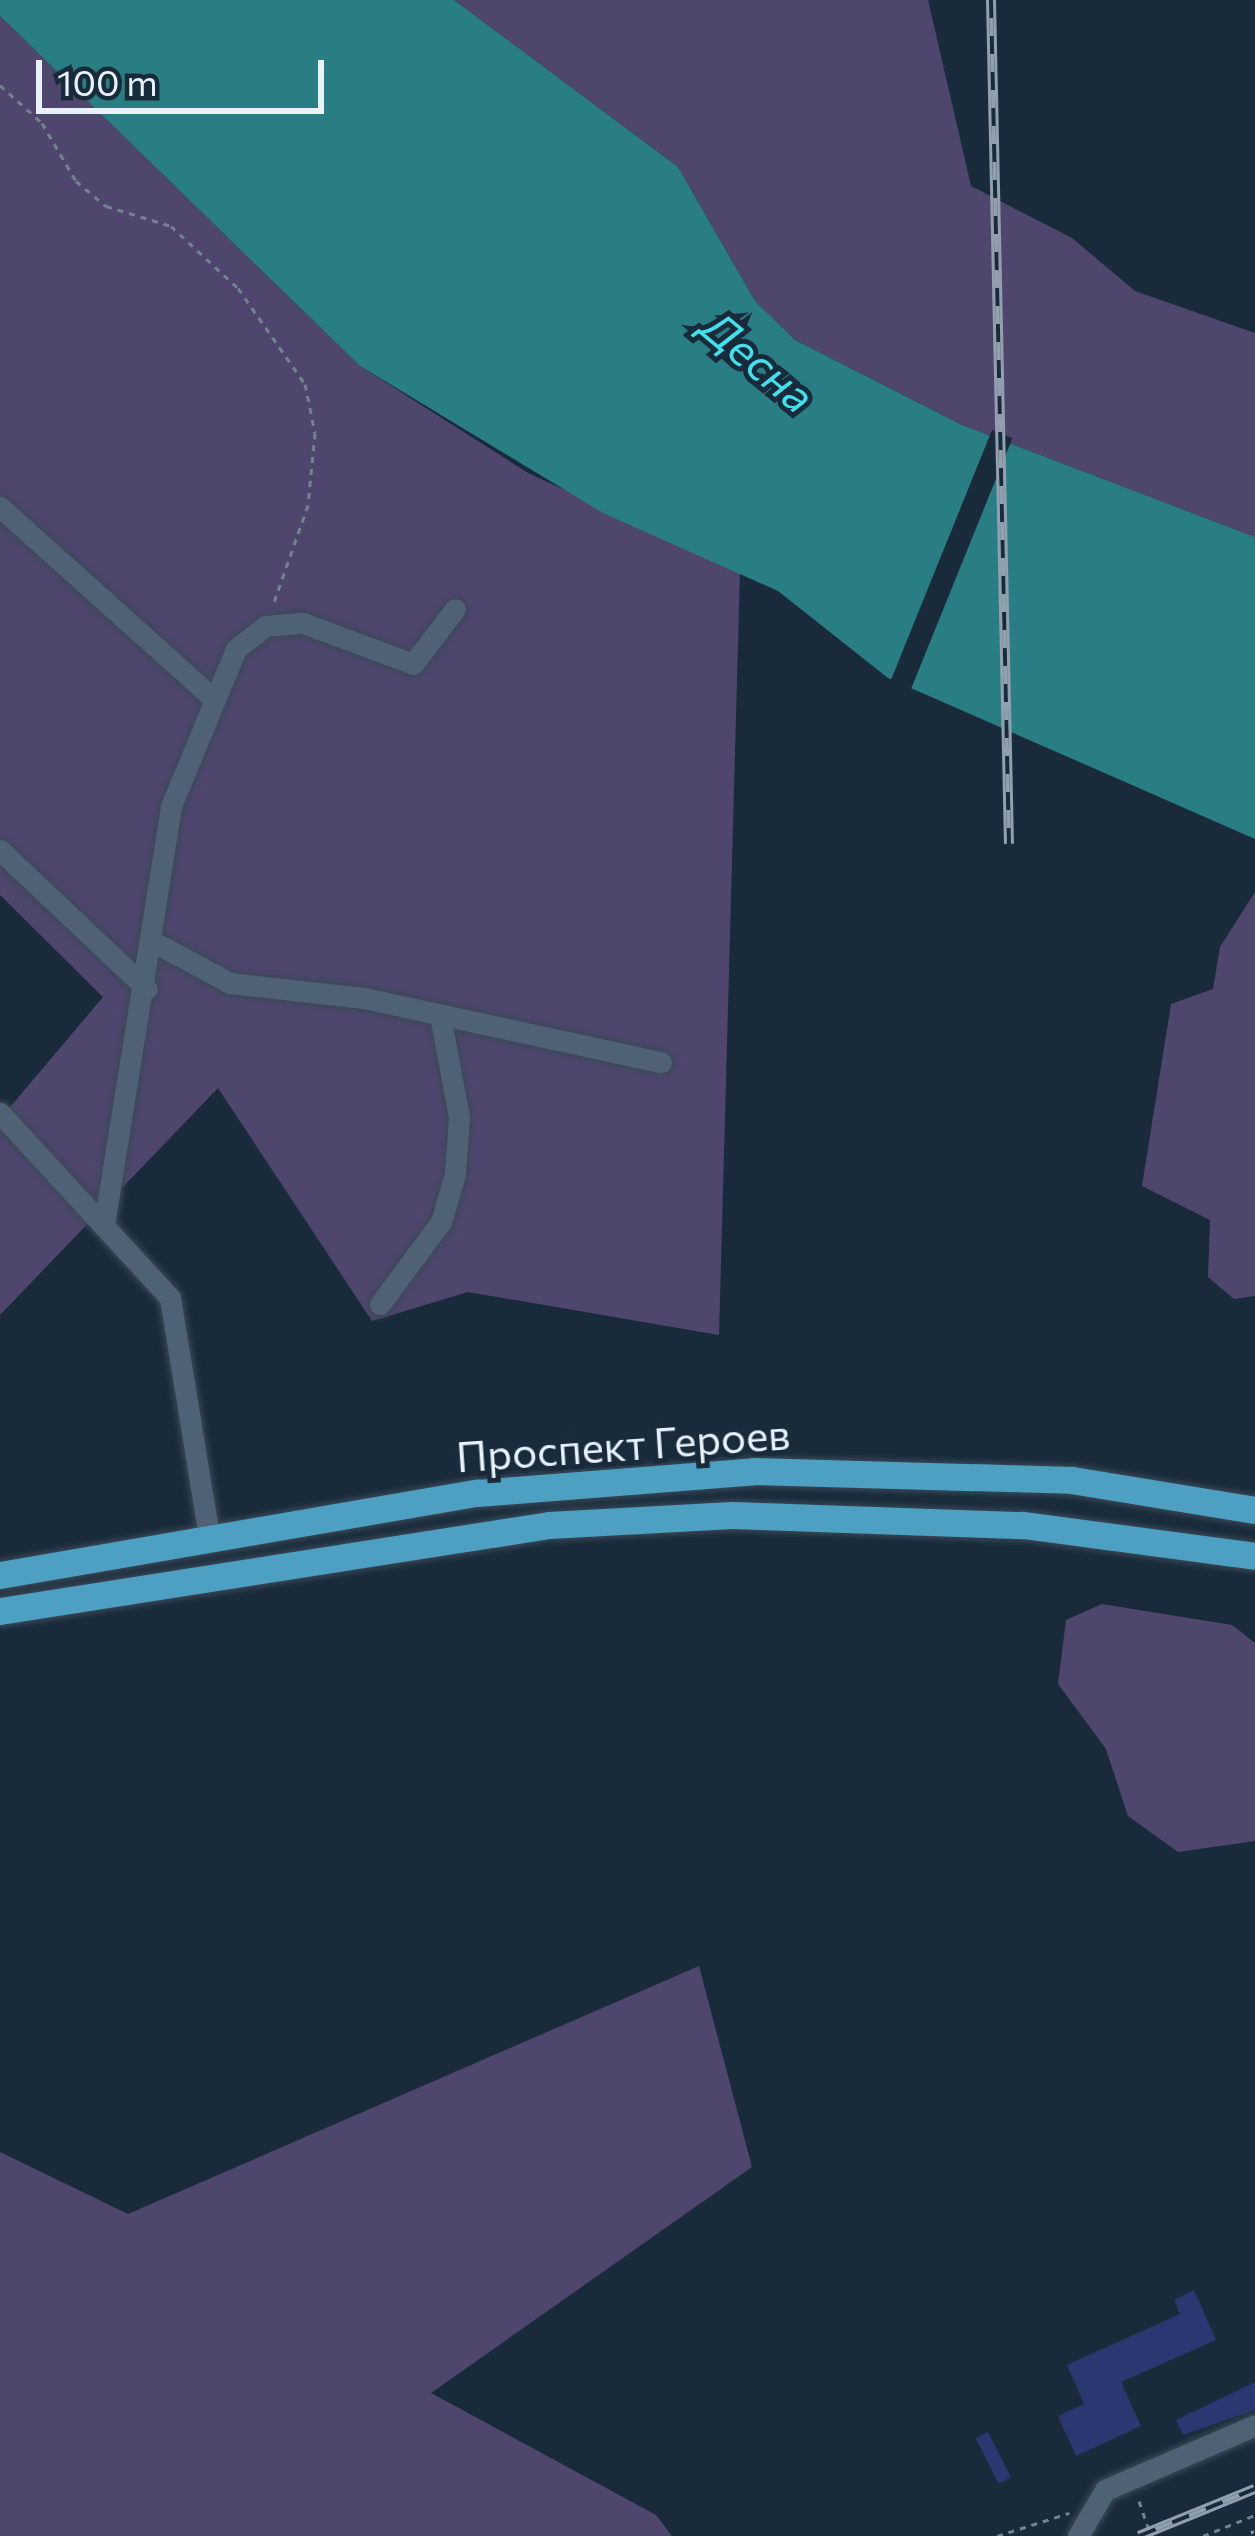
<!DOCTYPE html>
<meta charset="utf-8">
<style>
body{margin:0}
#map{position:relative;width:1255px;height:2536px;overflow:hidden;background:#192b3b;font-family:Commissioner,sans-serif}
div>[style]{position:absolute}
[style*='--x']{left:calc(var(--x)*1px);top:calc(var(--y)*1px);width:calc(var(--w)*1px);rotate:calc(var(--a)*1deg)}
.green>*{inset:0;background:#4f466e}
.water>*{inset:0;background:#287e83}
.pier>*{inset:0;background:#192b3b;transform-origin:0 0}
.building>*{inset:0;background:#2a3771;transform-origin:0 0}
.path>*{height:3px;margin-top:-1.5px;transform-origin:0;background:repeating-linear-gradient(90deg,#738290 0 6px,transparent 0 12px)}
.roads{filter:drop-shadow(0 0 3px #3a4956) drop-shadow(0 0 3px #3a4956)}
.minor>*{height:21px;margin:-10.5px;padding:0 10.5px;transform-origin:10.5px;border-radius:10.5px;background:#4f6275}
.major>*{height:27px;margin:-13.5px;padding:0 13.5px;transform-origin:13.5px;border-radius:13.5px;background:#4da0c2}
.rail>*{height:10px;margin-top:-5px;transform-origin:0;background:repeating-linear-gradient(90deg,#192b3b 0 18px,#92a0ad 0 36px);box-sizing:border-box;border-block:3px solid #92a0ad}
span{translate:-50% -50%;white-space:nowrap;text-align:center;line-height:1.15;-webkit-text-stroke:10px #192b3b;paint-order:stroke}
.street-label{font-size:42px;color:#e7f2fd}
.water-label{font-size:45px;color:#3ee2ec;font-style:italic}
.scale{position:absolute;left:36px;top:60px;width:288px;height:54px;box-sizing:border-box;border:6px solid #e7f2fd;border-top:0;padding-left:15px;font-size:36px;line-height:42px;white-space:nowrap;color:#e7f2fd;-webkit-text-stroke:9px #192b3b;paint-order:stroke}
</style>
<div id="map">
<div class="green">
<div style="clip-path:polygon(454px 0,928px 0,971px 186px,1072px 238px,1135px 291px,1255px 333px,1255px 537px,962px 425px,795px 340px,755px 301px,678px 167px)"></div>
<div style="clip-path:polygon(0 16px,360px 366px,528px 473px,740px 570px,719px 1335px,468px 1292px,372px 1321px,218px 1088px,0 1315px,0 1119px,103px 997px,0 895px)"></div>
<div style="clip-path:polygon(1255px 892px,1255px 1296px,1234px 1299px,1208px 1277px,1210px 1220px,1142px 1186px,1171px 1004px,1213px 989px,1220px 947px)"></div>
<div style="clip-path:polygon(1102px 1604px,1232px 1625px,1255px 1643px,1255px 1841px,1178px 1852px,1128px 1816px,1106px 1749px,1058px 1684px,1066px 1620px)"></div>
<div style="clip-path:polygon(699px 1966px,752px 2167px,431px 2393px,656px 2515px,672px 2536px,0 2536px,0 2152px,128px 2214px)"></div>
</div>
<div class="water">
<div style="clip-path:polygon(0 0,454px 0,678px 167px,755px 301px,795px 340px,962px 425px,1255px 537px,1255px 839px,888px 678px,778px 591px,603px 513px,360px 366px,0 16px)"></div>
</div>
<div class="pier">
<div style="left:992px;top:430px;width:22px;height:297px;rotate:22deg"></div>
</div>
<div class="building">
<div style="clip-path:polygon(1194px 2290px,1216px 2340px,1121px 2382px,1141px 2426px,1076px 2456px,1058px 2416px,1084px 2404px,1067px 2365px,1180px 2314px,1174px 2300px)"></div>
<div style="clip-path:polygon(1255px 2382px,1255px 2410px,1183px 2435px,1176px 2420px)"></div>
<div style="left:988px;top:2432px;width:51px;height:14px;rotate:63deg"></div>
</div>
<div class="path">
<div style="--x:0;--y:85;--w:57;--a:42.1"></div>
<div style="--x:42;--y:123;--w:67;--a:59.6"></div>
<div style="--x:76;--y:181;--w:39;--a:40"></div>
<div style="--x:106;--y:206;--w:68;--a:17.1"></div>
<div style="--x:171;--y:226;--w:91;--a:42.8"></div>
<div style="--x:238;--y:288;--w:117;--a:55.1"></div>
<div style="--x:305;--y:384;--w:50;--a:78.5"></div>
<div style="--x:315;--y:433;--w:72;--a:95.6"></div>
<div style="--x:308;--y:505;--w:103;--a:109.3"></div>
<div style="--x:1139;--y:2501;--w:37;--a:71"></div>
<div style="--x:997;--y:2536;--w:76;--a:-17.7"></div>
<div style="--x:1203;--y:2536;--w:56;--a:-22"></div>
</div>
<div class="roads">
<div class="minor">
<div style="--x:0;--y:507;--w:283;--a:41.9"></div>
<div style="--x:0;--y:850;--w:202;--a:43.4"></div>
<div style="--x:152;--y:941;--w:89;--a:28.3"></div>
<div style="--x:230;--y:983;--w:135;--a:6.4"></div>
<div style="--x:364;--y:998;--w:304;--a:12.2"></div>
<div style="--x:0;--y:1113;--w:251;--a:47.4"></div>
<div style="--x:170;--y:1298;--w:246;--a:80.7"></div>
<div style="--x:104;--y:1225;--w:424;--a:-80.9"></div>
<div style="--x:171;--y:806;--w:170;--a:-67.5"></div>
<div style="--x:236;--y:649;--w:37;--a:-38"></div>
<div style="--x:265;--y:626;--w:38;--a:-5"></div>
<div style="--x:303;--y:623;--w:117;--a:20.4"></div>
<div style="--x:413;--y:664;--w:69;--a:-52.6"></div>
<div style="--x:380;--y:1304;--w:102;--a:-53.4"></div>
<div style="--x:441;--y:1222;--w:50;--a:-73.7"></div>
<div style="--x:455;--y:1174;--w:57;--a:-86"></div>
<div style="--x:459;--y:1117;--w:98;--a:-100.6"></div>
<div style="--x:1078;--y:2536;--w:53;--a:-59.6"></div>
<div style="--x:1105;--y:2490;--w:163;--a:-23.4"></div>
</div>
<div class="major">
<div style="--x:0;--y:1575;--w:484;--a:-9.8"></div>
<div style="--x:477;--y:1493;--w:278;--a:-4.5"></div>
<div style="--x:754;--y:1471;--w:318;--a:1.6"></div>
<div style="--x:1072;--y:1480;--w:185;--a:9.3"></div>
<div style="--x:0;--y:1611;--w:556;--a:-8.9"></div>
<div style="--x:549;--y:1525;--w:183;--a:-3.1"></div>
<div style="--x:732;--y:1515;--w:291;--a:2"></div>
<div style="--x:1023;--y:1525;--w:234;--a:7.6"></div>
</div>
</div>
<div class="rail">
<div style="--x:991;--y:0;--w:844;--a:88.78"></div>
<div style="--x:1139;--y:2536;--w:125;--a:-22.1"></div>
<div style="--x:1252;--y:2536;--w:3;--a:-18"></div>
</div>
<div class="street-label">
<span style="left:623px;top:1444px;rotate:-4deg">Проспект Героев</span>
</div>
<div class="water-label">
<span style="left:759px;top:360px;rotate:40deg">Десна</span>
</div>
<div class="scale">100 m</div>
</div>
